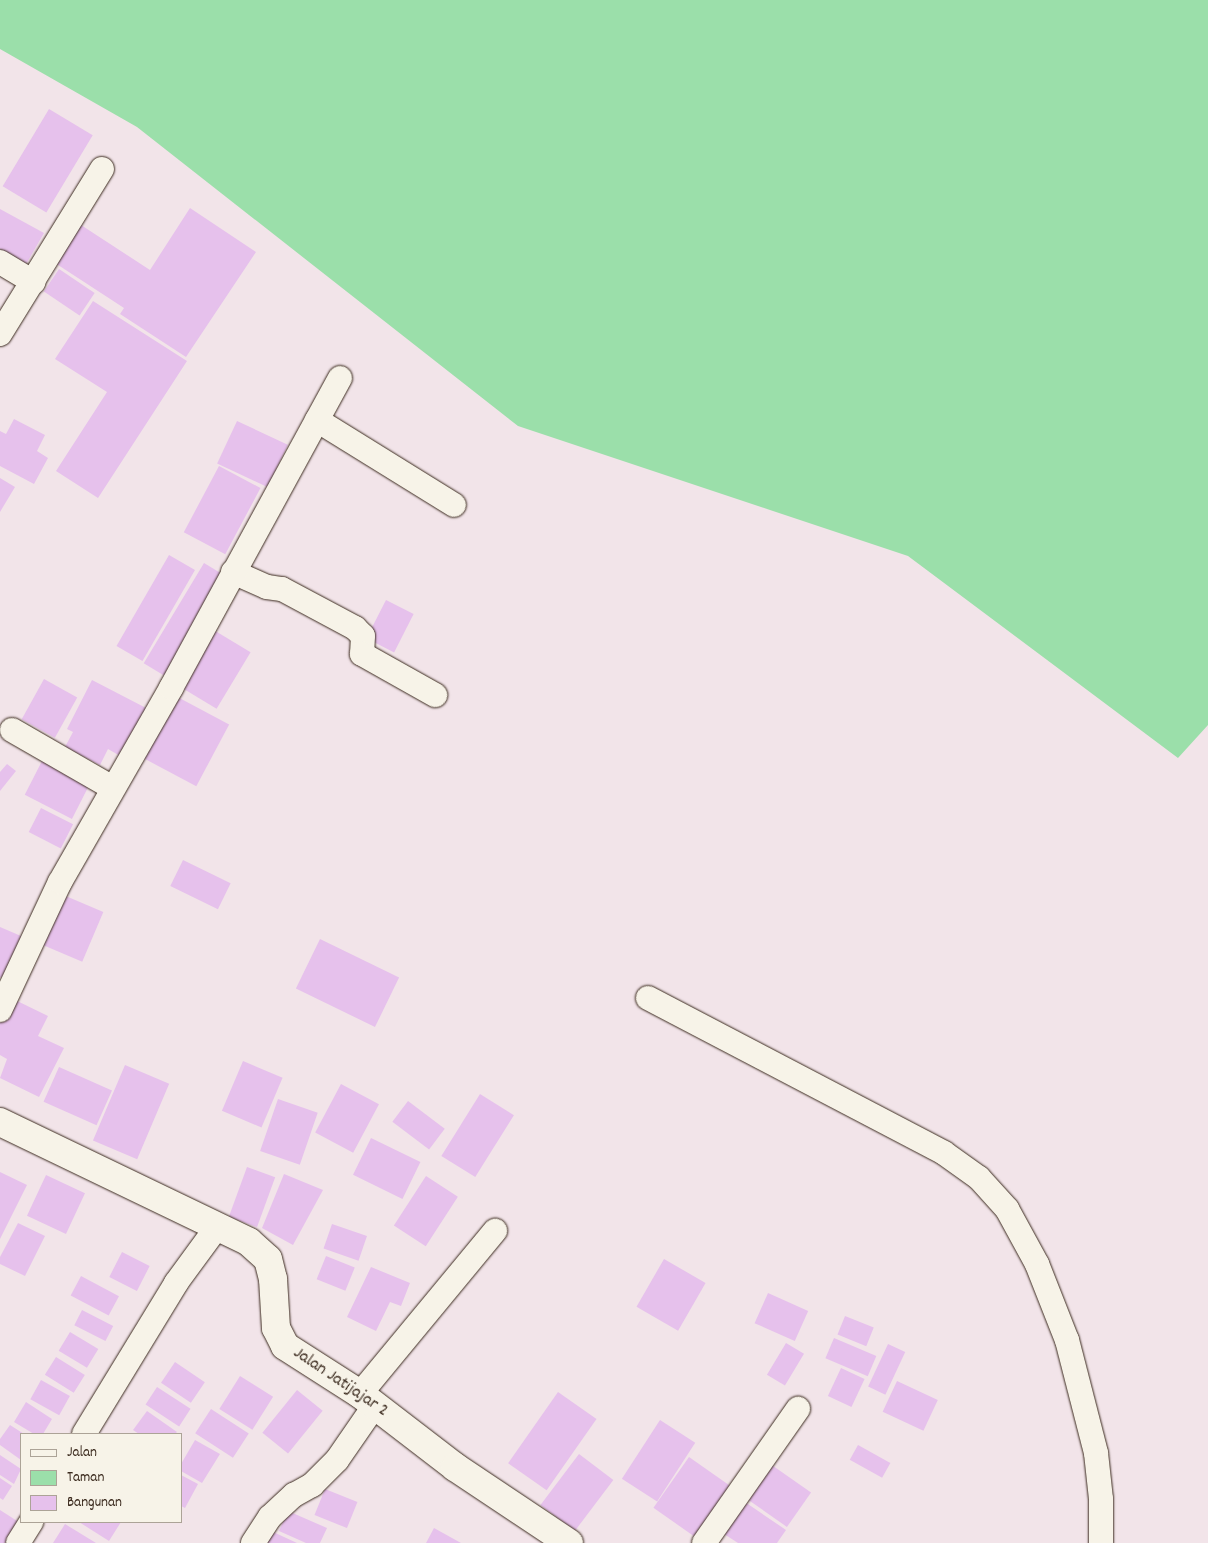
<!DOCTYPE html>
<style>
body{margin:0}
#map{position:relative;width:1208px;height:1543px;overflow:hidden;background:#f2e4e9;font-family:Dekko,sans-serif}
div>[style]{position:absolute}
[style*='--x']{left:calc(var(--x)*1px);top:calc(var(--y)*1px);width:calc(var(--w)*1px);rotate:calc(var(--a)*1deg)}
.green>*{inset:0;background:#9bdfaa}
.building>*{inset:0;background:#e6c1ec;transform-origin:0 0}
.roads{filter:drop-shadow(0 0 1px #3b2a1e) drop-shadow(0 0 1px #3b2a1e)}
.minor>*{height:24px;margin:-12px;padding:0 12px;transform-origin:12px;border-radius:12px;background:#f7f3e8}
.tertiary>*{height:28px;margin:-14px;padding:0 14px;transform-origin:14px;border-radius:14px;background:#f7f3e8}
span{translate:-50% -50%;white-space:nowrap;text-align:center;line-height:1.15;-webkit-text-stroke:4.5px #f7f3e8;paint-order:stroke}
.street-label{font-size:18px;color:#3b2a1e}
.legend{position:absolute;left:20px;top:1433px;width:162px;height:90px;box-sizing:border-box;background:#f7f3e8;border:1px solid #aca397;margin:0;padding:6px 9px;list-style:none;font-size:15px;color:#3b2a1e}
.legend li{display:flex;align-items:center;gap:10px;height:25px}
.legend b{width:25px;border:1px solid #aca397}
</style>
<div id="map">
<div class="green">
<div style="clip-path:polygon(0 0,1208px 0,1208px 725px,1178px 758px,908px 556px,518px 426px,137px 127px,0 49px)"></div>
</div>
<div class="building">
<div style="left:49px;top:109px;width:51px;height:90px;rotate:31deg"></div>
<div style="clip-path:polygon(190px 208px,256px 252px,186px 357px,120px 314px,124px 308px,55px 263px,81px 225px,150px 270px)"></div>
<div style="clip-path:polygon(0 209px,44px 233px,25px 266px,0 249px)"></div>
<div style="left:59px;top:269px;width:43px;height:27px;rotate:34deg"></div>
<div style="clip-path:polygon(93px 301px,187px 361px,98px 498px,56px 471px,107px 392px,55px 359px)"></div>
<div style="clip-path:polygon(14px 419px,45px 435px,37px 451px,48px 458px,34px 484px,0 466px,0 431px,6px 434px)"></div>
<div style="left:237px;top:421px;width:56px;height:47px;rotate:25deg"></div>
<div style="left:219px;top:466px;width:47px;height:75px;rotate:28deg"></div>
<div style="clip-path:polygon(0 478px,15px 487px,0 512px)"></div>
<div style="left:169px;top:555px;width:30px;height:105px;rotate:30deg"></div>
<div style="left:204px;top:563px;width:29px;height:117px;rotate:31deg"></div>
<div style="left:386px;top:600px;width:31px;height:43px;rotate:27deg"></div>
<div style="left:212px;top:629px;width:45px;height:66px;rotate:31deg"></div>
<div style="left:44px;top:679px;width:38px;height:46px;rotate:29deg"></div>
<div style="clip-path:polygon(92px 680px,148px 709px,122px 757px,108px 749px,100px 765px,65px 747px,73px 732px,67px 729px)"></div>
<div style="left:170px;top:693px;width:67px;height:70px;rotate:28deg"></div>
<div style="left:42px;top:761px;width:53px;height:38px;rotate:27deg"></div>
<div style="clip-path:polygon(7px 764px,16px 771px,0 791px,0 772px)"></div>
<div style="left:41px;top:808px;width:36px;height:27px;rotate:27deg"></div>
<div style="left:183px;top:860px;width:53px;height:29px;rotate:26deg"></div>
<div style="left:61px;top:894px;width:46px;height:54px;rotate:23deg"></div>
<div style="clip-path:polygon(0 927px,28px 939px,9px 981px,0 977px)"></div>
<div style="left:320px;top:939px;width:88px;height:55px;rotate:26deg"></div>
<div style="clip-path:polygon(9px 997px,48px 1016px,38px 1036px,64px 1048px,39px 1097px,0 1078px,7px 1059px,0 1055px,0 1015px)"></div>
<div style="left:243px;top:1061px;width:43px;height:54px;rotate:23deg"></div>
<div style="left:125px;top:1065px;width:48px;height:82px;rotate:23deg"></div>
<div style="left:59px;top:1067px;width:58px;height:38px;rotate:24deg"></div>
<div style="left:341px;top:1084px;width:43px;height:55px;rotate:28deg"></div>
<div style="left:480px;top:1094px;width:40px;height:73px;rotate:32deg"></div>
<div style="left:278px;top:1099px;width:42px;height:55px;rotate:19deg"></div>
<div style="left:408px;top:1101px;width:46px;height:26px;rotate:37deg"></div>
<div style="left:371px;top:1138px;width:55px;height:41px;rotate:26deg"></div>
<div style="left:247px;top:1167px;width:30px;height:53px;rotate:20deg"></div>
<div style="clip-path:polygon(0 1172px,27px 1185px,0 1239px)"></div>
<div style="clip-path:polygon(284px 1174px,323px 1190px,293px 1245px,262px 1228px)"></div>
<div style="left:46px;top:1175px;width:43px;height:45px;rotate:25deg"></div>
<div style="left:426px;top:1176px;width:38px;height:59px;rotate:33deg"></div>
<div style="clip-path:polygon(18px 1223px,45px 1236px,25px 1276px,0 1264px,0 1257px)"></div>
<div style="left:332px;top:1224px;width:37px;height:26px;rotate:19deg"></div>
<div style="left:122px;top:1252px;width:31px;height:28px;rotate:27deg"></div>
<div style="left:326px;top:1256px;width:31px;height:25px;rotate:22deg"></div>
<div style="left:664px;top:1259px;width:48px;height:55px;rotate:30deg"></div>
<div style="clip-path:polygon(371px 1267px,410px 1283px,401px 1306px,390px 1302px,376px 1331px,347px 1317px)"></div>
<div style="left:81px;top:1276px;width:43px;height:22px;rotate:28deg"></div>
<div style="left:768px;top:1293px;width:44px;height:33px;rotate:24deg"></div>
<div style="left:82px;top:1310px;width:35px;height:17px;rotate:27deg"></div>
<div style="left:845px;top:1316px;width:31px;height:20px;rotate:22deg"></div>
<div style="left:70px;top:1332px;width:33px;height:22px;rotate:31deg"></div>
<div style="left:834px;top:1338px;width:46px;height:22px;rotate:23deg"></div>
<div style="left:786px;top:1343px;width:21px;height:37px;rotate:31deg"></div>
<div style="left:888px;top:1344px;width:19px;height:47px;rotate:25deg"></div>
<div style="left:56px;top:1357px;width:34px;height:21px;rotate:32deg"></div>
<div style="left:175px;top:1362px;width:36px;height:25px;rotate:34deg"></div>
<div style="left:841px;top:1368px;width:26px;height:31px;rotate:25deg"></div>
<div style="left:240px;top:1376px;width:39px;height:39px;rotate:32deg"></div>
<div style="left:41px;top:1380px;width:33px;height:22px;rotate:29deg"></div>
<div style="left:897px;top:1381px;width:45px;height:34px;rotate:25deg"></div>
<div style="left:157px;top:1387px;width:40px;height:21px;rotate:33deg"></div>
<div style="left:297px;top:1390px;width:33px;height:55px;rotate:39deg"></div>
<div style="left:558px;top:1392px;width:47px;height:87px;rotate:35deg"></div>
<div style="clip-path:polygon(26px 1402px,52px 1419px,43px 1434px,34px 1434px,14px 1422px)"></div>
<div style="left:211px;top:1409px;width:45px;height:29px;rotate:33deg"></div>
<div style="clip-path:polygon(147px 1411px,177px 1432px,175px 1434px,139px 1434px,133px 1430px)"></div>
<div style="left:660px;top:1420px;width:42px;height:70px;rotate:33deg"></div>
<div style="clip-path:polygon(10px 1425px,24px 1434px,21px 1434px,21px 1460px,0 1445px,0 1439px)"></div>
<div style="clip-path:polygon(195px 1440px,220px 1454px,202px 1483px,181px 1471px,181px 1464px)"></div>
<div style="left:858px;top:1445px;width:37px;height:17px;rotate:29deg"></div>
<div style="left:579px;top:1454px;width:43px;height:64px;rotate:37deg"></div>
<div style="clip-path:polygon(0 1455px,21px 1469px,14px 1484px,0 1475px)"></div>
<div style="left:689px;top:1457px;width:50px;height:62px;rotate:35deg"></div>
<div style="left:766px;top:1461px;width:55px;height:42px;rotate:35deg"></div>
<div style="clip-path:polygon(181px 1475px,198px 1484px,185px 1508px,181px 1506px)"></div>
<div style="clip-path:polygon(0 1478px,12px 1486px,3px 1500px,0 1498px)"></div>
<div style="left:325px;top:1489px;width:35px;height:28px;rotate:22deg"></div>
<div style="clip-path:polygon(742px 1500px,786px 1530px,777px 1543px,738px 1543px,721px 1532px)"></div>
<div style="clip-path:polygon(0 1510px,25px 1526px,13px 1543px,0 1543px)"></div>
<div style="clip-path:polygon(288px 1511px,327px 1528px,320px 1543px,306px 1543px,279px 1531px)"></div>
<div style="clip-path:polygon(79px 1522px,121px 1522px,109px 1541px)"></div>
<div style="clip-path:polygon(65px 1524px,96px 1543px,53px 1543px)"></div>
<div style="clip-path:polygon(434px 1528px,461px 1543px,426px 1543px)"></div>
<div style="clip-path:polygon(271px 1531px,297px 1543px,266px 1543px)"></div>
</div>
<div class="roads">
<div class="minor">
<div style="--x:0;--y:262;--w:39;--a:31"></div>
<div style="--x:0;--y:334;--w:194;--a:-58.3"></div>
<div style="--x:317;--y:420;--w:161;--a:31.8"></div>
<div style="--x:233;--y:572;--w:37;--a:24"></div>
<div style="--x:267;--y:587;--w:15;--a:8"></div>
<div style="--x:282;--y:589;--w:83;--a:28.1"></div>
<div style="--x:355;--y:628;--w:11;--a:45"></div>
<div style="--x:363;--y:636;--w:18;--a:93"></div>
<div style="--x:362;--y:654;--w:84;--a:29.3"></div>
<div style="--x:12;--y:730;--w:114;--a:29.9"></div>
<div style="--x:648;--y:998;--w:334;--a:27.6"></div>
<div style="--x:944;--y:1153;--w:43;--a:35.5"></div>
<div style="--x:979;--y:1178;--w:42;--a:47.9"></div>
<div style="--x:1007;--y:1209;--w:63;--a:61.4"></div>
<div style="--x:1037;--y:1264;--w:82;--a:68.5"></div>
<div style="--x:1067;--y:1340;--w:117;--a:75.6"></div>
<div style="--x:1096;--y:1453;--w:46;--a:83.8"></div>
<div style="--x:1101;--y:1499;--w:44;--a:90"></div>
<div style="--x:0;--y:1010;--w:141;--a:-64.9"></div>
<div style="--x:60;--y:882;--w:224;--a:-60.2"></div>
<div style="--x:171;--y:688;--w:353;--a:-61.4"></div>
<div style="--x:360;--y:1394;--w:212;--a:-50.4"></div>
<div style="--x:84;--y:1434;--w:177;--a:-58.6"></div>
<div style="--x:176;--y:1283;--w:69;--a:-53.8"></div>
<div style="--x:18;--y:1543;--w:25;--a:-58"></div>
<div style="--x:253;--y:1543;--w:31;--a:-57"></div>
<div style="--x:270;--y:1517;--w:33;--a:-43"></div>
<div style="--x:294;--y:1495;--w:21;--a:-29"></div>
<div style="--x:312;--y:1485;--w:35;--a:-45"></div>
<div style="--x:337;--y:1460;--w:67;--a:-55.4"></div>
<div style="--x:704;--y:1543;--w:164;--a:-55"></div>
</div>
<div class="tertiary">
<div style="--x:0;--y:1122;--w:276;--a:25.7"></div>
<div style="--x:249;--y:1242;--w:25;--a:42"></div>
<div style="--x:268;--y:1259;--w:21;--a:76"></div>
<div style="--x:273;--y:1279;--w:49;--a:86.5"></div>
<div style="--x:276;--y:1328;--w:20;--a:63"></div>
<div style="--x:285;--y:1346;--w:89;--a:32.6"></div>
<div style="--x:360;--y:1394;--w:120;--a:37.5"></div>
<div style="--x:455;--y:1467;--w:137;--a:33.7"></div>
</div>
</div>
<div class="street-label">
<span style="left:340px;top:1383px;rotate:34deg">Jalan Jatijajar 2</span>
</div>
<ul class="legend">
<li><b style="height:6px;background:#f7f3e8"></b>Jalan</li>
<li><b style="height:14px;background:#9bdfaa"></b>Taman</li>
<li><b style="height:14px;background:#e6c1ec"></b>Bangunan</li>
</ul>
</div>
